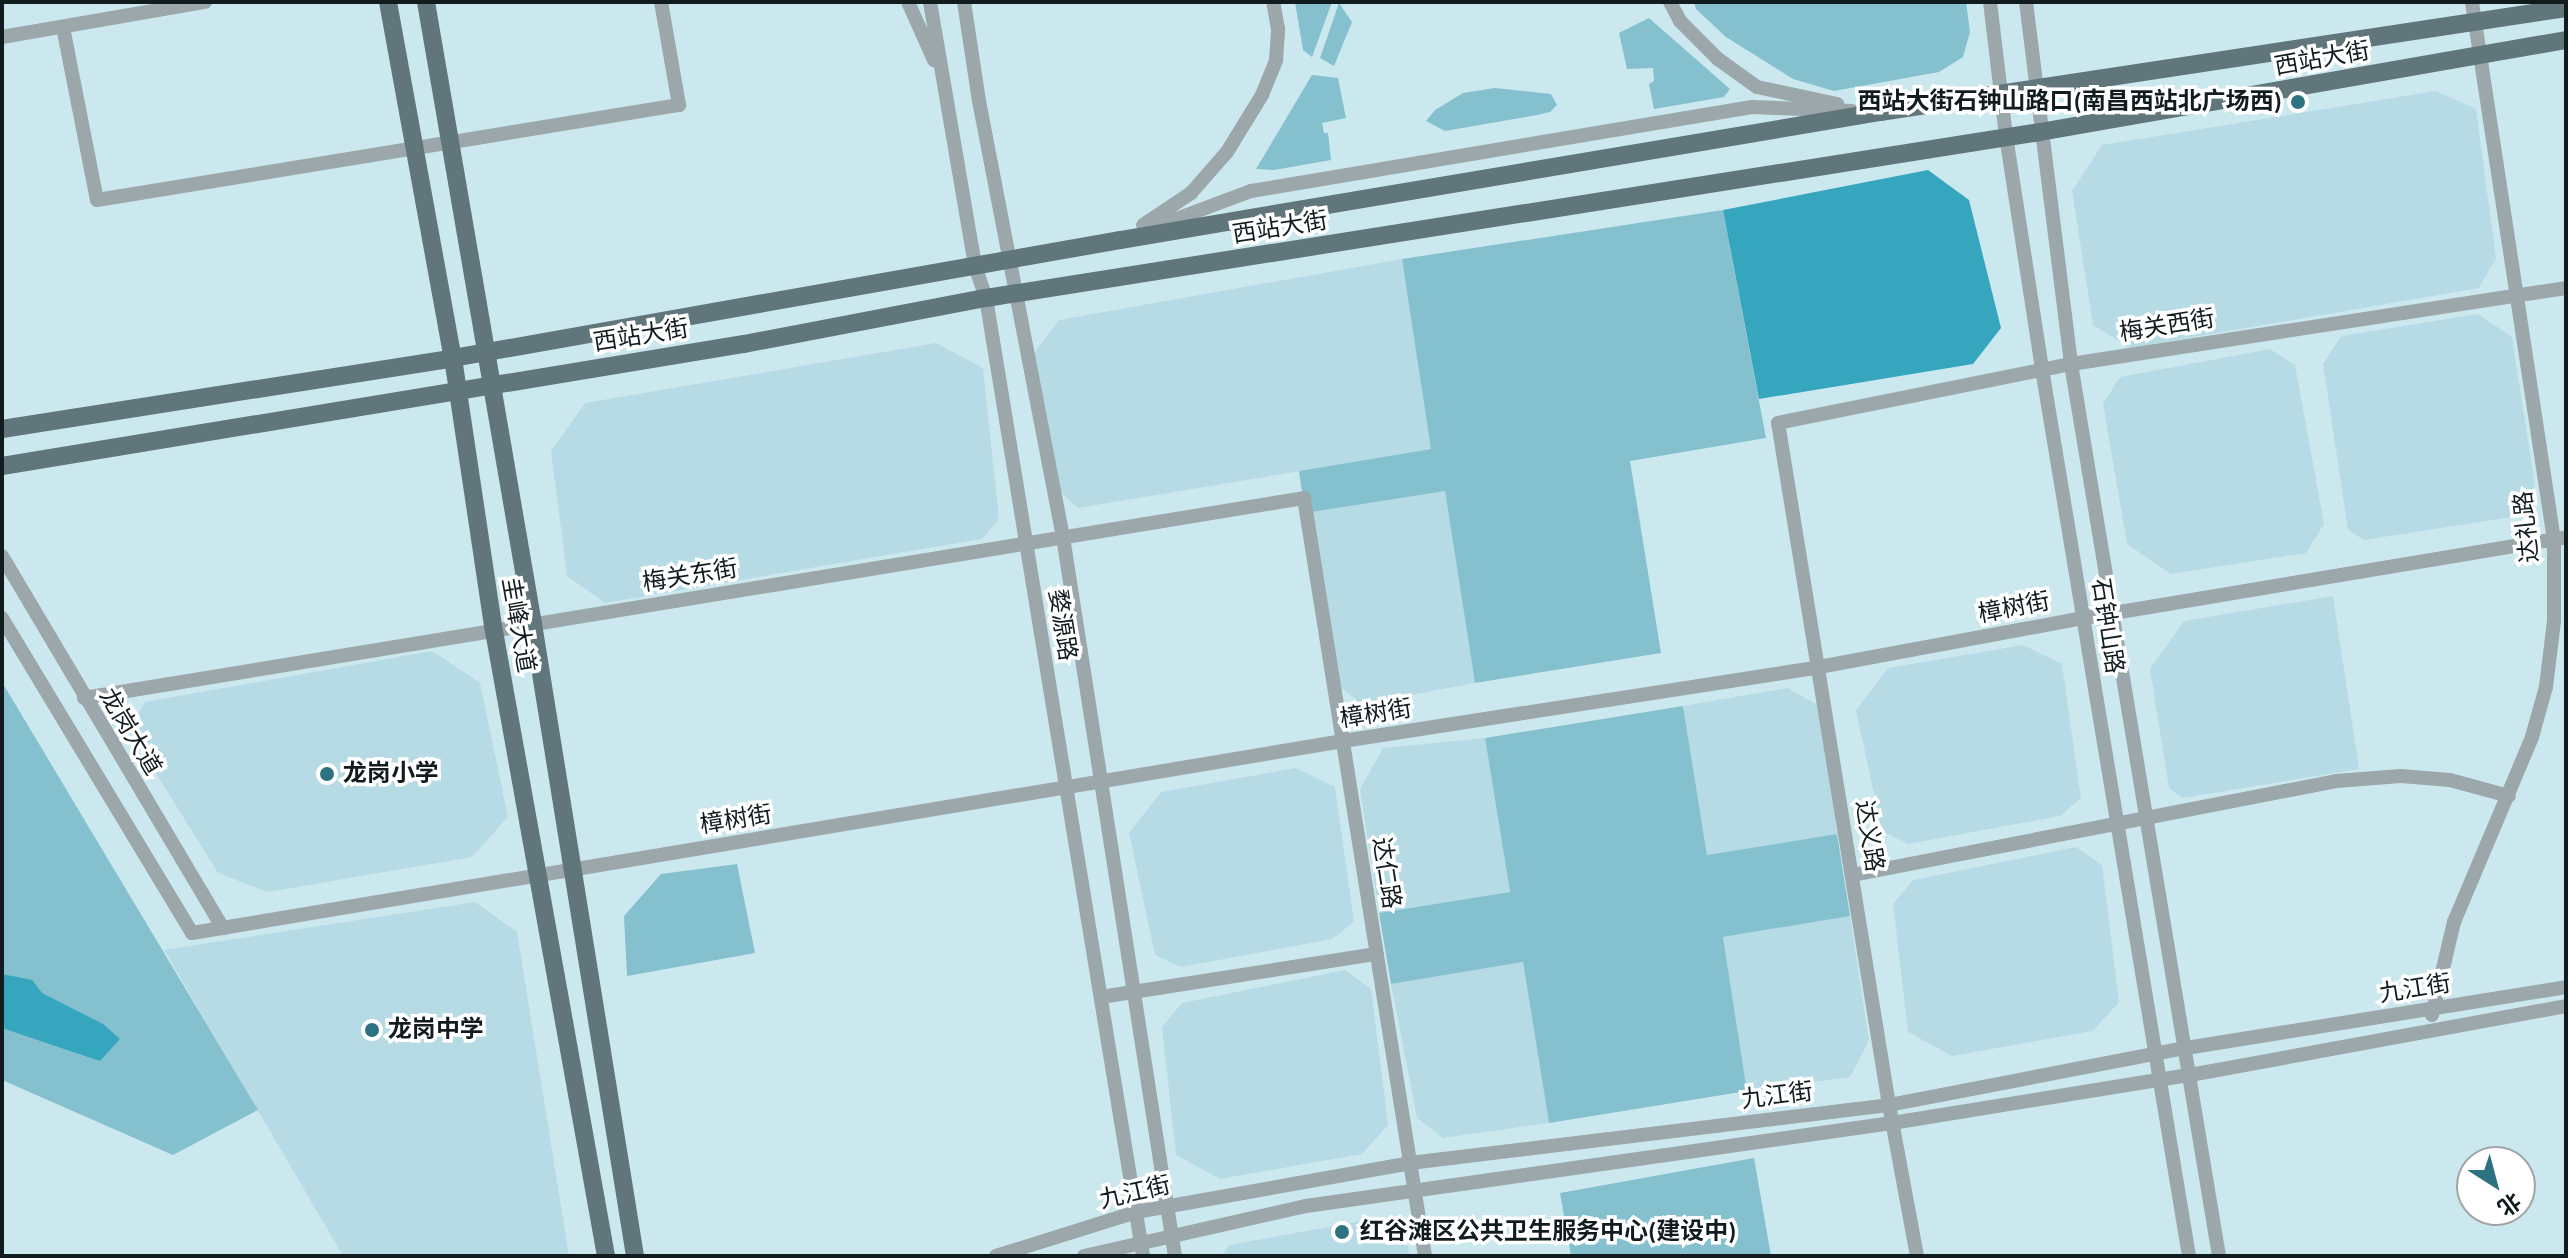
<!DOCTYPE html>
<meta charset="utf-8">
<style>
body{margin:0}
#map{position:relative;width:2568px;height:1258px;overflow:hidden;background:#cce8ef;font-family:"Source Sans 3","Noto Sans SC",sans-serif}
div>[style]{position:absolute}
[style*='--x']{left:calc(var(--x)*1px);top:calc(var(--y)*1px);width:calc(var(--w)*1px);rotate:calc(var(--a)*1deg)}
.built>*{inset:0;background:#b7dbe5}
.green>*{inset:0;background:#85c0cf}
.water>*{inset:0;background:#35a6bd}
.minor>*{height:14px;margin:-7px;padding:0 7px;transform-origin:7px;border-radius:7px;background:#9ba7aa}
.major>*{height:18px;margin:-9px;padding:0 9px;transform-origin:9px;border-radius:9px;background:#61767b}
.dots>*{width:22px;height:22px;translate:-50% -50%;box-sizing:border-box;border:4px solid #fff;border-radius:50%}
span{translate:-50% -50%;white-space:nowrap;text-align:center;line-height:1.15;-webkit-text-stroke:7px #fff;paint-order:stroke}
.street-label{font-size:24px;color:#111c1e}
.poi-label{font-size:24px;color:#111c1e;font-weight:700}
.right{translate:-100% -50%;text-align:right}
.left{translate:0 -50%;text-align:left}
.frame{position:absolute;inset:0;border:4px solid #111c1e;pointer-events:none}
.north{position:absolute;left:2456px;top:1146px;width:80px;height:80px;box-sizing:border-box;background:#fff;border:2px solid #a0a4a5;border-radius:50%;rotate:144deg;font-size:22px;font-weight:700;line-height:32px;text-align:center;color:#111c1e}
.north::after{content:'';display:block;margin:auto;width:28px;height:36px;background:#2d7281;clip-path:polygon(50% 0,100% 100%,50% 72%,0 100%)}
</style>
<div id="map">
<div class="built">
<div style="clip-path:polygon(2436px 91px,2476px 109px,2496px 258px,2479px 288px,2130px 348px,2093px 325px,2072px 191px,2102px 145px)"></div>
<div style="clip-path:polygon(1402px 259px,1432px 449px,1078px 508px,1051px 484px,1027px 363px,1059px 320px)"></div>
<div style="clip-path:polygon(2478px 314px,2512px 337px,2535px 486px,2518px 516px,2364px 540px,2348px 530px,2323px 364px,2341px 336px)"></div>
<div style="clip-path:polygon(936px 343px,983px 368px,999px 519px,982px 539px,605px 603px,567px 576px,551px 451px,585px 403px)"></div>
<div style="clip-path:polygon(2270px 349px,2295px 365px,2324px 524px,2306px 553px,2171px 574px,2127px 544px,2103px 404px,2120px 377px)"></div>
<div style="clip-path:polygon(1445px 490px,1475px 683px,1362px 704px,1331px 680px,1305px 513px)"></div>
<div style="clip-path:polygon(2333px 596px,2359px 769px,2182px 798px,2169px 788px,2150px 669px,2184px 621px)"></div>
<div style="clip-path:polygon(2023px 645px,2062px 664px,2081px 798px,2060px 816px,1908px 844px,1882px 831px,1856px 710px,1888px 668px)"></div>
<div style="clip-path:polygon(432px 651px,480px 683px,508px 817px,472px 857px,268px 892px,218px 873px,129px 730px,145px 702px)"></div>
<div style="clip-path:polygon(1788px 688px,1821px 707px,1837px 834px,1707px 855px,1683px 706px)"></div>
<div style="clip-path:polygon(1485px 738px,1510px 892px,1379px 913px,1360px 789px,1383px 748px)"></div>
<div style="clip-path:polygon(1296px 768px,1335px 787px,1354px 922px,1332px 939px,1181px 967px,1155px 955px,1129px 833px,1161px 792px)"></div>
<div style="clip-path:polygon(2076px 847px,2102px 865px,2119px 1002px,2093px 1031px,1952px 1056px,1908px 1032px,1893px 904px,1913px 880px)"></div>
<div style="clip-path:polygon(475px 902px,517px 932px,569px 1256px,343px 1256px,164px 950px)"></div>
<div style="clip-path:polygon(1850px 916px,1869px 1040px,1850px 1077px,1747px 1091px,1723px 937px)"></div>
<div style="clip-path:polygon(1523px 962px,1549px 1123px,1443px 1138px,1417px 1118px,1391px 984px)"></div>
<div style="clip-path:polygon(1345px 970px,1371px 989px,1388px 1125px,1362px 1154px,1220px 1179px,1176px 1155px,1162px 1027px,1182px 1003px)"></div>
<div style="clip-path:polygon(1367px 1220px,1408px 1246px,1409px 1256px,1222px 1256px,1229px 1245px)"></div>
</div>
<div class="green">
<div style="clip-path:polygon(1295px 2px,1332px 2px,1312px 57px,1303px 50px)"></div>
<div style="clip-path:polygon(1694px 2px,1966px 2px,1970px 32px,1963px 57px,1939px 72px,1834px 91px,1793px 79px,1726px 37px,1696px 9px)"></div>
<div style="clip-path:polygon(1339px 3px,1352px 22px,1334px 66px,1320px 58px)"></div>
<div style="clip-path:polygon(1649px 18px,1730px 89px,1724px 97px,1654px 109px,1649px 84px,1654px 81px,1653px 68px,1627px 69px,1619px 33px)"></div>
<div style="clip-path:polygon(1312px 75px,1338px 78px,1346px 118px,1322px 123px,1324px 133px,1328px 133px,1331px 160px,1274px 170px,1256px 169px)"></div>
<div style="clip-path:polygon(1495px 88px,1551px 94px,1557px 105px,1550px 112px,1537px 115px,1445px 131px,1426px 121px,1435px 110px,1463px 93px)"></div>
<div style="clip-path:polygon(1723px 210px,1766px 438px,1630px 461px,1661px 653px,1475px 683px,1445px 491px,1305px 513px,1299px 471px,1431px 449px,1402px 259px)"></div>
<div style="clip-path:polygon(2px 682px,258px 1110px,173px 1155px,2px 1080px)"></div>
<div style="clip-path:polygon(1683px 706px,1707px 855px,1837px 834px,1850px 916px,1723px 937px,1747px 1091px,1549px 1123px,1523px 962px,1391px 984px,1379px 913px,1510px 892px,1485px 738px)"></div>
<div style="clip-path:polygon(737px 864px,755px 953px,627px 976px,624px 916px,661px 874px)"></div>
<div style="clip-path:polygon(1754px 1158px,1771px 1256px,1571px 1256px,1560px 1193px)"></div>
</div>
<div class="water">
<div style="clip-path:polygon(1928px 170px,1969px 200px,2001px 328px,1973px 364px,1759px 399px,1723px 210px)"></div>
<div style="clip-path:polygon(2px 974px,32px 980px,42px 993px,103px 1024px,120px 1039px,100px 1061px,2px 1028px)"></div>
</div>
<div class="minor">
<div style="--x:908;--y:2;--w:64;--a:65.9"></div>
<div style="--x:930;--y:2;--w:268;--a:80.3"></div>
<div style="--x:975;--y:266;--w:34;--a:71"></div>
<div style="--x:986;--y:298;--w:971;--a:80.69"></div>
<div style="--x:964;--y:2;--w:100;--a:81.4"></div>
<div style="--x:979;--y:101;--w:444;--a:79.1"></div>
<div style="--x:1063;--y:537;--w:728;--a:81.15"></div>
<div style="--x:1670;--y:2;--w:21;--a:62"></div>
<div style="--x:1680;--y:21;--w:54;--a:45"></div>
<div style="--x:1718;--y:59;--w:48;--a:35.7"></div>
<div style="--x:1757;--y:87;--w:82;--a:12"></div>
<div style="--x:1990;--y:2;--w:135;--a:83.2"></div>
<div style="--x:2006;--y:136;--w:236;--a:81.2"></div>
<div style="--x:2042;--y:369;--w:899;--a:80.59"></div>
<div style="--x:2026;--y:2;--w:365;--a:82.9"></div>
<div style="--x:2071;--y:364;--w:904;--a:80.58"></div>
<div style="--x:63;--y:27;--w:176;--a:78.9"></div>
<div style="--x:97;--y:200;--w:590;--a:-9.27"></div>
<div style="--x:679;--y:105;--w:105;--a:-99.9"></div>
<div style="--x:2;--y:37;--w:206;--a:-9.8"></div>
<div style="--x:1143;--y:225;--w:58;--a:-33.7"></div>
<div style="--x:1191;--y:193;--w:55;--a:-48.7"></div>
<div style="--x:1227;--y:152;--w:67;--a:-58.4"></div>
<div style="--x:1262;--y:95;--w:38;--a:-68"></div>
<div style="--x:1276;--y:60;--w:31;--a:-86"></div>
<div style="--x:1278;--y:29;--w:27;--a:-100"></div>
<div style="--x:1147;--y:230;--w:111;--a:-20.6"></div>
<div style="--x:1251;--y:191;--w:508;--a:-9.52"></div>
<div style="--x:1752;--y:107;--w:100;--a:2.3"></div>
<div style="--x:2;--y:556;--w:433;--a:59.3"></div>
<div style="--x:2;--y:618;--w:368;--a:58.9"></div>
<div style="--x:192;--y:933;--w:1167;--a:-9.47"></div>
<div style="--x:1343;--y:741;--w:482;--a:-8.8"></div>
<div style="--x:1819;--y:667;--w:269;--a:-10.5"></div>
<div style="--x:2084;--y:618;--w:489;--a:-9.5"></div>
<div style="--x:84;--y:698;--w:1236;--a:-9.31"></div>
<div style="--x:1304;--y:498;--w:768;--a:80.93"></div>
<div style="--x:1853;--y:875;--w:492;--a:-11"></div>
<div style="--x:2336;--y:781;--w:65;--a:-4.4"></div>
<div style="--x:2401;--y:776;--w:49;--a:4.7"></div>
<div style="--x:2450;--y:780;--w:61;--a:15.2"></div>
<div style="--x:1101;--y:997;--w:279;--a:-8.9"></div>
<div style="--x:2432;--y:1015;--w:96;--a:-76.7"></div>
<div style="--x:2454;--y:922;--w:201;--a:-67.1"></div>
<div style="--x:2532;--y:737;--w:52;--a:-74.4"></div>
<div style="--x:2546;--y:687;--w:66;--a:-83.1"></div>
<div style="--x:2554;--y:621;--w:81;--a:-90"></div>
<div style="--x:2554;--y:540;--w:544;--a:-98.67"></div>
<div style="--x:996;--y:1256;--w:147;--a:-17.4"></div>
<div style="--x:1136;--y:1212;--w:278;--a:-10.1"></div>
<div style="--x:1410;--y:1163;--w:482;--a:-6.9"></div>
<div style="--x:1889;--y:1105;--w:302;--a:-10.9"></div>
<div style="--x:2186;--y:1048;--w:385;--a:-9.1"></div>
<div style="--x:1084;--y:1256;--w:228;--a:-12.7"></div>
<div style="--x:1306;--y:1206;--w:592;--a:-8.06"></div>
<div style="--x:1892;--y:1123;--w:302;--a:-9.2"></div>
<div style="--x:2190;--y:1075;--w:382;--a:-10.4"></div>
<div style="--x:1917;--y:1256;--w:154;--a:-100.5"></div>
<div style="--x:1889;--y:1105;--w:691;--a:-99.24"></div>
<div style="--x:1778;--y:423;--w:299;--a:-11.4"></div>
<div style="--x:2071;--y:364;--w:501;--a:-8.73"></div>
</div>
<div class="major">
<div style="--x:388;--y:2;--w:362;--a:79.7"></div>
<div style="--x:453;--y:358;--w:276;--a:81.5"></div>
<div style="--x:494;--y:631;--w:635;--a:79.84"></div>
<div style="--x:426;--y:2;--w:631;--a:80.24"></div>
<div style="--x:533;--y:624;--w:640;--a:80.83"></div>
<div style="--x:2;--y:429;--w:457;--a:-8.9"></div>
<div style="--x:453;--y:358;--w:677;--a:-10.03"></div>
<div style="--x:1120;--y:240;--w:771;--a:-9.56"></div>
<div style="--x:1880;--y:112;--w:694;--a:-8.62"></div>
<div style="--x:2;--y:466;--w:752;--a:-9.34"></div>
<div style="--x:744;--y:344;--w:246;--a:-10.8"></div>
<div style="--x:986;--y:298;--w:1067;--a:-8.95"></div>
<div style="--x:2040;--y:132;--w:534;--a:-9.92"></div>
</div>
<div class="dots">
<div style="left:2298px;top:102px;background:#2d7281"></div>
<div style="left:327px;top:774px;background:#2d7281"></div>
<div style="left:372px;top:1030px;background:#2d7281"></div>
<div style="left:1342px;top:1232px;background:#2d7281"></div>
</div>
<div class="street-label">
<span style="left:2322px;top:59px;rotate:-10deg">西站大街</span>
<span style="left:1280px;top:228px;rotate:-9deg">西站大街</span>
<span style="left:2167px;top:326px;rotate:-9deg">梅关西街</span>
<span style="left:641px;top:336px;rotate:-9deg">西站大街</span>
<span style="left:2527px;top:527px;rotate:-96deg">达礼路</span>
<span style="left:690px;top:576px;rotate:-9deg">梅关东街</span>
<span style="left:2014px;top:608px;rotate:-11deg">樟树街</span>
<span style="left:518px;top:625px;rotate:80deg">圭峰大道</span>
<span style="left:1062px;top:625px;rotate:81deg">婺源路</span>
<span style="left:2107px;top:626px;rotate:81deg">石钟山路</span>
<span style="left:1376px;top:714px;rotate:-9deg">樟树街</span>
<span style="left:130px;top:732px;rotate:59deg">龙岗大道</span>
<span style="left:736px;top:820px;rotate:-9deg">樟树街</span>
<span style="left:1869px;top:836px;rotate:81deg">达义路</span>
<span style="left:1386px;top:873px;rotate:81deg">达仁路</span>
<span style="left:2415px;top:989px;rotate:-9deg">九江街</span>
<span style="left:1777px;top:1096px;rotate:-7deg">九江街</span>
<span style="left:1135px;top:1193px;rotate:-13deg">九江街</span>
</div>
<div class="poi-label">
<span class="right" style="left:2282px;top:102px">西站大街石钟山路口(南昌西站北广场西)</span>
<span class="left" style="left:343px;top:774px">龙岗小学</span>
<span class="left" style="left:388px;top:1030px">龙岗中学</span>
<span class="left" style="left:1360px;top:1232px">红谷滩区公共卫生服务中心(建设中)</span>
</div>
<div class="frame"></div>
<div class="north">北</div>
</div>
